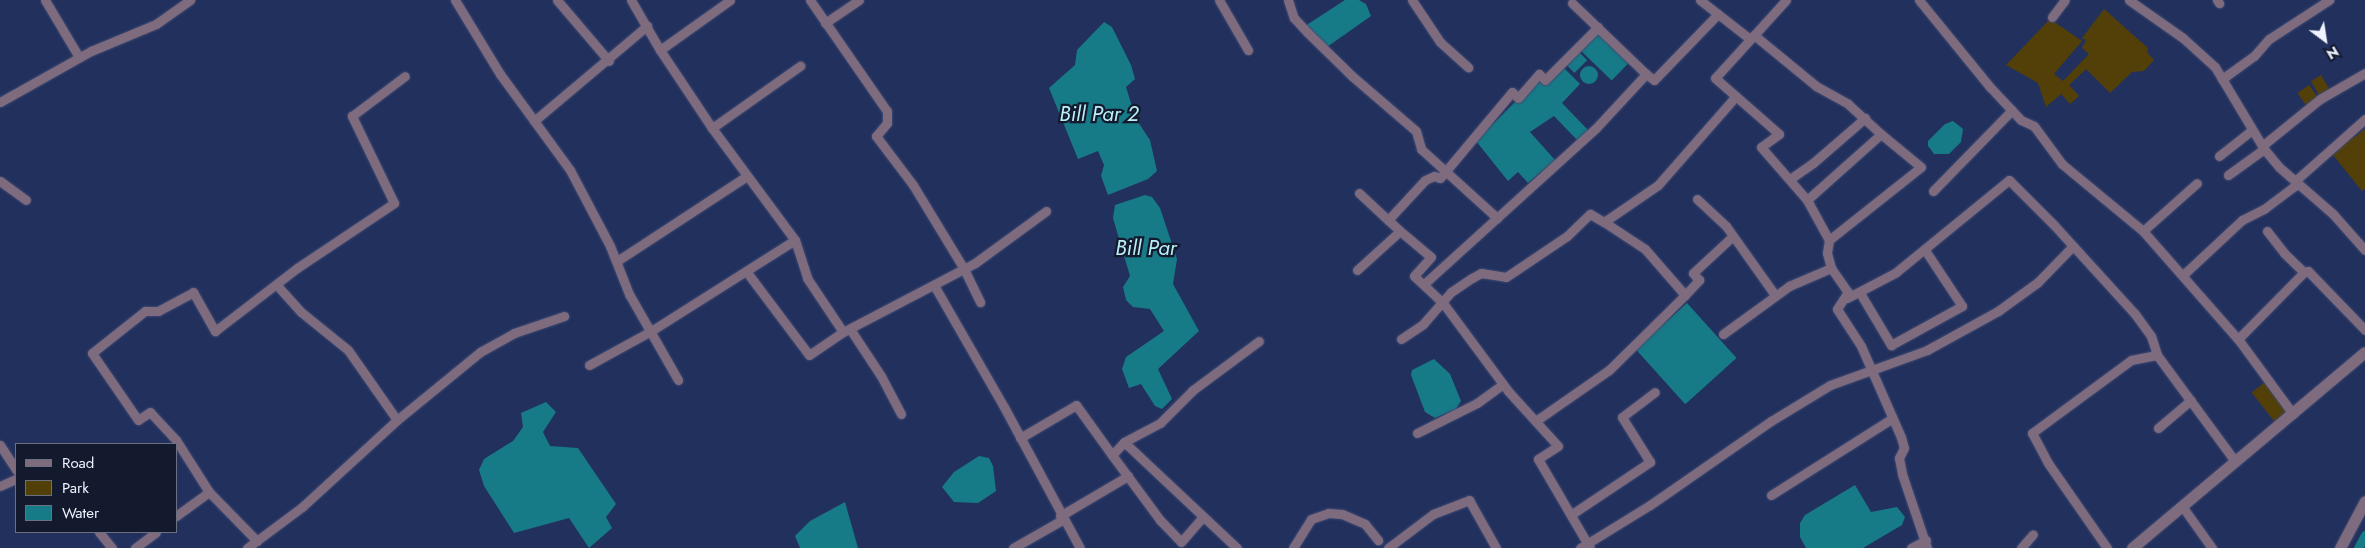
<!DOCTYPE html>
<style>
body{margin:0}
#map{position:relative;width:2365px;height:548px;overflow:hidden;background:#22305d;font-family:Jost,sans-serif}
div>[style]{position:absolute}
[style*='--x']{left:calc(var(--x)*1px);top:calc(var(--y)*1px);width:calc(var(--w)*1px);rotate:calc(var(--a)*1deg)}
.green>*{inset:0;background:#524008;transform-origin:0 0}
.water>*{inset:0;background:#177a87;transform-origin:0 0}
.round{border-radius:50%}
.canal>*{height:9px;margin:-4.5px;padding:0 4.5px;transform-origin:4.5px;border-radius:4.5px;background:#177a87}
.roads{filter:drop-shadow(0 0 1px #3f4b74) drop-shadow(0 0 1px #3f4b74)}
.minor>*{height:9px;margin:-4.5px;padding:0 4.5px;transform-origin:4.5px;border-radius:4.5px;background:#7f6b7e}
.tertiary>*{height:11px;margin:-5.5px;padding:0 5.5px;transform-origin:5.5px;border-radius:5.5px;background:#7f6b7e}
span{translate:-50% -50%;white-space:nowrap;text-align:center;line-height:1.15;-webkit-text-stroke:4.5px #131a2e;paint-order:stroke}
.water-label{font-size:21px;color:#baeff8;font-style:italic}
.legend{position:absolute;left:15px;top:443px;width:162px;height:90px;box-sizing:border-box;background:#131a2e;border:1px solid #6b7182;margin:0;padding:6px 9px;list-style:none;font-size:15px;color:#eef3ff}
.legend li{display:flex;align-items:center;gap:10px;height:25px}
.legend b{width:25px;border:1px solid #6b7182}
.north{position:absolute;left:2300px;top:15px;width:50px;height:50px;-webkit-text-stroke:4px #131a2e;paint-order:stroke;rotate:149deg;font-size:14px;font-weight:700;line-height:20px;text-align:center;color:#eef3ff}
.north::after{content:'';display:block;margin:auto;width:18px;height:22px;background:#eef3ff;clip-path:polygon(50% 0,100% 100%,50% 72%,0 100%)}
</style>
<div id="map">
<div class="green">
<div style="clip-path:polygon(2104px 9px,2148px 48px,2147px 52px,2154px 60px,2144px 71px,2132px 72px,2110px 93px,2086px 69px,2069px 85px,2079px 96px,2070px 104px,2061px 94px,2046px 107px,2038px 83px,2006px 65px,2050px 19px,2082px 41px,2054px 74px,2063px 81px,2089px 54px,2082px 48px,2086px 40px,2082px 38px)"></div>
<div style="left:2321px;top:75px;width:17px;height:12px;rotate:59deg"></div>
<div style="left:2309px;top:85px;width:16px;height:14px;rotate:55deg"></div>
<div style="clip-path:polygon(2365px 129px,2365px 189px,2362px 191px,2333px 155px,2339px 150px,2336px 146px,2348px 134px,2353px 138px)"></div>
<div style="left:2265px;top:382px;width:37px;height:17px;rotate:52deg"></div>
</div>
<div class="water">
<div style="clip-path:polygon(1345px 0,1359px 0,1366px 4px,1371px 16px,1327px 47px,1305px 26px)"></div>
<div style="clip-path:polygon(1104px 22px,1112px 27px,1131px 65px,1135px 79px,1126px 87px,1136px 119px,1150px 140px,1157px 171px,1148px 179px,1108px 195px,1101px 176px,1104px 165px,1098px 151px,1078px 159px,1049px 88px,1075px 65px,1077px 50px)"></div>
<div style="left:1596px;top:32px;width:45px;height:24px;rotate:44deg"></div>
<div style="left:1578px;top:51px;width:13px;height:18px;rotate:45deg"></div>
<div class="round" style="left:1580px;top:66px;width:18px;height:18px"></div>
<div style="clip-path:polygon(1563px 67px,1580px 84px,1562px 103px,1588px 130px,1578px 141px,1554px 116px,1530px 132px,1555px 160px,1528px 183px,1518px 172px,1508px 181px,1476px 141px,1539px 78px)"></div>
<div style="clip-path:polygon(1953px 121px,1963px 129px,1961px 142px,1949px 154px,1934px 154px,1928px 146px,1928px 141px,1945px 124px)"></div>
<div style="clip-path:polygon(1145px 195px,1152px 197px,1160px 208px,1177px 259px,1173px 284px,1199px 331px,1158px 369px,1172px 399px,1162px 409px,1155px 406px,1141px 384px,1129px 388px,1122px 369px,1126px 357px,1164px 331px,1150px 309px,1133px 307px,1126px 300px,1123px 287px,1130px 276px,1113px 218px,1115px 205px)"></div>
<div style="left:1687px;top:303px;width:74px;height:69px;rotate:48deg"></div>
<div style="clip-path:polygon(1434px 359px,1450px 374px,1461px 401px,1456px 409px,1435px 418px,1425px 412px,1411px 375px,1412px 370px)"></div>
<div style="clip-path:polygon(546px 402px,556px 412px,543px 432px,550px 446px,578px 448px,616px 504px,606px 517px,612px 528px,589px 548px,569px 518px,514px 533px,484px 486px,479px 470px,484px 459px,513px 441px,523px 427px,521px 413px)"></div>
<div style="clip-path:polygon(979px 456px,989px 458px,993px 466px,996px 491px,978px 503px,954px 502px,942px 487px,954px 472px)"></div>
<div style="clip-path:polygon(1855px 485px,1871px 512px,1897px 507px,1905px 517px,1902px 525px,1863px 548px,1806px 548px,1800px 537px,1800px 523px,1805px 515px)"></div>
<div style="clip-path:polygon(845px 502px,858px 548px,800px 548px,795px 536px,810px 521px)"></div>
</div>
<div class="canal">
<div style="--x:2358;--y:548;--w:15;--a:-62"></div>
</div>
<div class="roads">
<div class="minor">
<div style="--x:45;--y:0;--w:66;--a:59.2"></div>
<div style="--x:455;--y:0;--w:87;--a:58.7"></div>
<div style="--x:500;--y:74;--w:119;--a:53.9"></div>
<div style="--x:570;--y:170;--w:86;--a:62.2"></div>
<div style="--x:610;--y:246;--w:52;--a:68.4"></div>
<div style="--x:629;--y:294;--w:99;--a:60.3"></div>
<div style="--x:557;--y:0;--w:80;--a:49.6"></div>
<div style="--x:631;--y:0;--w:58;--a:59.9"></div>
<div style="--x:660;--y:50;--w:94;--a:56.3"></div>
<div style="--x:712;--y:128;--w:139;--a:53.5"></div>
<div style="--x:795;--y:240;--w:40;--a:72"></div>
<div style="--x:807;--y:278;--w:65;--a:56.3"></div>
<div style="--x:810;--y:0;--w:135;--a:55.3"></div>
<div style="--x:887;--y:111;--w:12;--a:90"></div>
<div style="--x:887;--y:123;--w:17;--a:130"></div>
<div style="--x:876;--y:136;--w:61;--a:52.9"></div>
<div style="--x:913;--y:185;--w:98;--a:58.7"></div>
<div style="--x:964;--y:269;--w:37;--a:64"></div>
<div style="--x:1219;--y:0;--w:58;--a:59.9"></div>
<div style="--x:1288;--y:0;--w:19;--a:72"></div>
<div style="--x:1294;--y:18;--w:19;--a:47"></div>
<div style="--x:1307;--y:32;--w:63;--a:44.4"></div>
<div style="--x:1352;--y:76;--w:84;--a:40.7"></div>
<div style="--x:1416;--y:131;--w:19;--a:74"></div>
<div style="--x:1421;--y:149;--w:103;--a:42.2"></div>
<div style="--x:1412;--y:0;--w:50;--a:56.3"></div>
<div style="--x:1440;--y:42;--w:38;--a:42"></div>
<div style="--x:1700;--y:0;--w:63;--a:38"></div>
<div style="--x:1786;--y:0;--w:105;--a:132.3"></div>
<div style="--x:1715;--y:78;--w:85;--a:41.2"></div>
<div style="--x:1779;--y:134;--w:22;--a:144"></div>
<div style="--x:1761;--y:147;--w:70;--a:49"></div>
<div style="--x:1807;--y:200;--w:46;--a:61.2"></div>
<div style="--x:1829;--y:240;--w:13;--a:99"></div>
<div style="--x:1827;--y:253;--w:16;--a:75"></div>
<div style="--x:1831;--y:268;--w:29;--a:55"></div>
<div style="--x:1848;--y:292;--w:20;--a:123"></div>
<div style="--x:1837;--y:309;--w:44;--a:57"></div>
<div style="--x:1861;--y:346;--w:99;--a:66.3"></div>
<div style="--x:1901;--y:437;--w:11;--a:75"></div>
<div style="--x:1904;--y:448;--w:11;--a:117"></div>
<div style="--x:1899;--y:458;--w:16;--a:79"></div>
<div style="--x:1902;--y:474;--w:78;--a:71.3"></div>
<div style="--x:1919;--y:0;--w:112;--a:50.8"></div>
<div style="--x:1990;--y:87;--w:45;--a:46.8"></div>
<div style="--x:2021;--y:120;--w:14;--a:25"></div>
<div style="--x:2034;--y:126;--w:47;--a:53.6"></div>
<div style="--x:2062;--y:164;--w:105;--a:39.6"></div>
<div style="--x:2143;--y:231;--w:144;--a:48.7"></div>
<div style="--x:2238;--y:339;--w:93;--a:53.7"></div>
<div style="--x:2129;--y:0;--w:66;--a:35.1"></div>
<div style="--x:2183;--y:38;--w:43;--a:42.2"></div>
<div style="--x:2215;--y:67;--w:96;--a:59.1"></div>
<div style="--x:2264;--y:149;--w:23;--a:50"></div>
<div style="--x:2279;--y:167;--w:72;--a:41"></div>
<div style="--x:2333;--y:214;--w:48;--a:48.4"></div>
<div style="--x:2217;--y:0;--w:4;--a:56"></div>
<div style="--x:1572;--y:3;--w:103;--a:43.8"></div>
<div style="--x:2052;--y:17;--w:21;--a:-53"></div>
<div style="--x:825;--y:23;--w:41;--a:-34.1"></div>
<div style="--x:1754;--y:35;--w:80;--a:39.4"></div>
<div style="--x:1816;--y:86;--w:37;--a:29"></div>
<div style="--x:1848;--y:104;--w:45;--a:42.3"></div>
<div style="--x:1881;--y:134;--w:99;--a:138.3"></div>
<div style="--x:660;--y:50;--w:86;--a:-35.5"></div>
<div style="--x:2222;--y:79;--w:39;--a:-36"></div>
<div style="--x:2254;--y:56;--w:23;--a:-49"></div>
<div style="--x:2269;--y:39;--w:72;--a:-33"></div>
<div style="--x:0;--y:102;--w:104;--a:-29.3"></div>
<div style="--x:91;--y:51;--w:70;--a:-22.6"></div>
<div style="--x:156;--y:24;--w:42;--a:-35.2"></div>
<div style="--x:534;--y:121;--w:148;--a:-40.1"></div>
<div style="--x:712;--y:128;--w:108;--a:-35.2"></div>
<div style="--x:2262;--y:146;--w:75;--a:-39"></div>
<div style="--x:2320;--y:99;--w:52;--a:-30"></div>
<div style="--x:2219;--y:156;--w:42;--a:-38.2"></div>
<div style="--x:2228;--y:175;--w:44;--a:-35.8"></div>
<div style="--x:1790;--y:179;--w:28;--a:-35"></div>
<div style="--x:1813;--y:163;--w:69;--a:-40.9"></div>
<div style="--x:0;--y:181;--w:32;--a:36"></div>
<div style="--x:1933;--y:191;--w:113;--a:-45.7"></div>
<div style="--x:1359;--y:193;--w:40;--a:43"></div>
<div style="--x:1697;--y:199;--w:40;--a:43"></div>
<div style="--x:1726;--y:226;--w:85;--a:54.6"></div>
<div style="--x:1400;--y:231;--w:16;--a:-137"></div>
<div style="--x:1388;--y:220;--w:54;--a:-47.2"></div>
<div style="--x:1425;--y:180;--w:10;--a:-24"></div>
<div style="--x:1434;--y:176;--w:6;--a:18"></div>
<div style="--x:1440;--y:178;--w:112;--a:-50.1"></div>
<div style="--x:1512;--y:92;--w:8;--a:45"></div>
<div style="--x:1518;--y:98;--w:32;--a:-49"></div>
<div style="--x:1539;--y:74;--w:8;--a:45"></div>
<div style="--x:1545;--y:80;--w:75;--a:-45"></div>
<div style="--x:2143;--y:231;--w:72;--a:-41.6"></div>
<div style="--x:2267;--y:231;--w:28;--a:52"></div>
<div style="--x:2284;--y:253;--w:28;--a:44"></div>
<div style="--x:2304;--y:272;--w:4;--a:-14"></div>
<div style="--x:2308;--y:271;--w:82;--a:46"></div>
<div style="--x:1829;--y:240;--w:117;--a:-38.4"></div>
<div style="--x:1921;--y:167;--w:52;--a:-140.5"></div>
<div style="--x:617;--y:261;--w:155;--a:-33.2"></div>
<div style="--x:1357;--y:270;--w:58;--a:-42.2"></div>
<div style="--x:1400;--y:231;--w:40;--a:40"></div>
<div style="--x:1431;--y:257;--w:25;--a:132"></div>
<div style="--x:1414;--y:276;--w:40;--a:43"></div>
<div style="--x:1443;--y:303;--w:109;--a:53.5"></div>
<div style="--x:1508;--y:391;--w:74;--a:47.7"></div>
<div style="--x:1558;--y:446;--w:24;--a:147"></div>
<div style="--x:1538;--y:459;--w:103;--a:59.7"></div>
<div style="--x:746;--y:271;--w:105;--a:53.1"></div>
<div style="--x:809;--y:355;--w:41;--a:-34.1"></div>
<div style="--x:843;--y:332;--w:149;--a:-27.6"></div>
<div style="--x:975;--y:263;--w:88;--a:-36.2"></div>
<div style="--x:2183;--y:275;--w:81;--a:-43"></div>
<div style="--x:2242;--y:220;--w:25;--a:-27"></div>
<div style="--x:2264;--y:209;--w:39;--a:-37"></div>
<div style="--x:2295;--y:186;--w:5;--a:-90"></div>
<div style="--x:2295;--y:181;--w:94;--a:-41.5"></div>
<div style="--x:1424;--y:284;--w:232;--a:-42.2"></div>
<div style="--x:1596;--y:128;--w:74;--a:-47.2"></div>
<div style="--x:1646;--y:74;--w:10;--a:37"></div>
<div style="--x:1654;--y:80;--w:92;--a:-45.9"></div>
<div style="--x:935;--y:287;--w:138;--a:60.1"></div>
<div style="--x:1004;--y:407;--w:160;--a:61.7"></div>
<div style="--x:1860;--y:293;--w:61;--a:59.2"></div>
<div style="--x:1891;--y:345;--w:81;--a:-28.8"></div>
<div style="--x:1962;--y:306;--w:67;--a:-123.5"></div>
<div style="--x:1685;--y:295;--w:21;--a:-47"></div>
<div style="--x:1699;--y:280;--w:9;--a:-131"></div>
<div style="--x:1693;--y:273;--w:54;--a:-42.8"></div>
<div style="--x:1847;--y:298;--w:54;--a:-27.5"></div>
<div style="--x:1895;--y:273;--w:147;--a:-39.2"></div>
<div style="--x:2009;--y:180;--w:64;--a:45"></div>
<div style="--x:2054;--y:225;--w:120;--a:47.7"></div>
<div style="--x:2135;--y:314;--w:27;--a:54"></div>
<div style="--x:2151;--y:336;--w:20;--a:72"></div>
<div style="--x:2157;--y:355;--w:130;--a:53.7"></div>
<div style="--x:850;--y:329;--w:56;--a:56.6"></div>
<div style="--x:881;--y:376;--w:43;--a:62.2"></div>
<div style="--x:1723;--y:334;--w:82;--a:-36"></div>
<div style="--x:1789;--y:286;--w:46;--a:-23.2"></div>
<div style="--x:1401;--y:339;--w:27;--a:-34"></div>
<div style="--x:1423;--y:324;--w:43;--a:-48.8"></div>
<div style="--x:1451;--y:292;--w:25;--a:-34"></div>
<div style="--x:1472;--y:278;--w:10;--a:-29"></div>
<div style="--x:1481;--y:273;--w:25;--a:9"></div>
<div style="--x:1506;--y:277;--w:73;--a:-33.9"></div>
<div style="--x:1567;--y:236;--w:32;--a:-44"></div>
<div style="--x:1590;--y:214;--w:16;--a:30"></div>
<div style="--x:1604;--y:222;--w:65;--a:-34.4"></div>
<div style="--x:1658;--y:185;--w:118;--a:-48.8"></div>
<div style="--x:2238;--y:339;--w:94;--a:-45.4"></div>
<div style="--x:589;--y:365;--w:71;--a:-28.7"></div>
<div style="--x:651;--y:331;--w:170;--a:-32.3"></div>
<div style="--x:397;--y:420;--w:107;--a:-39.3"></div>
<div style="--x:480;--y:352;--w:39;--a:-29"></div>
<div style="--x:514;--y:333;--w:53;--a:-18.8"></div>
<div style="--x:1537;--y:420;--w:88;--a:-34.8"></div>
<div style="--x:1609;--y:370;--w:107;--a:-44.6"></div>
<div style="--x:1685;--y:295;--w:61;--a:-131"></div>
<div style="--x:1645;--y:249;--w:49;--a:-146.6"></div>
<div style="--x:2158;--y:428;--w:43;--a:-40.3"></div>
<div style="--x:1417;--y:433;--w:67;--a:-26.6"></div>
<div style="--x:1477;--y:403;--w:32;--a:-36"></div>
<div style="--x:1020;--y:438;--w:65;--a:-30.5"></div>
<div style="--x:1076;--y:405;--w:62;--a:54.2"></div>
<div style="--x:1112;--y:455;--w:18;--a:-47"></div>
<div style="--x:1124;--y:442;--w:41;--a:-27.8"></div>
<div style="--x:1160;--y:423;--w:47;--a:-45"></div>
<div style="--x:1193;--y:390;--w:82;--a:-36.6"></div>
<div style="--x:1124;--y:442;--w:155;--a:43.2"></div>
<div style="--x:0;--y:445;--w:30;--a:57"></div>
<div style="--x:1112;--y:455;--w:81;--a:53.6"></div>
<div style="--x:1160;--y:520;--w:30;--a:46"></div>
<div style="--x:1181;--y:542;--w:33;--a:-49"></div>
<div style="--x:0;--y:486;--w:17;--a:-24"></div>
<div style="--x:1771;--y:495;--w:142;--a:-32.3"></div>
<div style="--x:2182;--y:506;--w:52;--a:54.5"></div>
<div style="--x:1572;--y:514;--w:94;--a:-33.7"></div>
<div style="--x:1650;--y:462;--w:53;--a:-121.9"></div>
<div style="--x:1622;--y:417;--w:41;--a:-37.1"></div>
<div style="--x:176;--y:516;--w:41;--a:-36"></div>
<div style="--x:1060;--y:516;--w:79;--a:-30.5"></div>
<div style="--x:99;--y:532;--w:21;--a:51"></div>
<div style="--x:257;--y:541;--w:69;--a:-134.4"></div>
<div style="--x:209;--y:492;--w:62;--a:-122.4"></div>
<div style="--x:176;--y:440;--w:38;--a:-133"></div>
<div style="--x:150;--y:412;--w:14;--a:146"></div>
<div style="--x:138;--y:420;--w:81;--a:-124.5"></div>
<div style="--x:92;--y:353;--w:68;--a:-38.4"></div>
<div style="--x:145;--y:311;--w:13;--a:0"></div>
<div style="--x:158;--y:311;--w:40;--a:-28"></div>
<div style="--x:193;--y:292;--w:45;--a:60.6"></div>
<div style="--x:215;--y:331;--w:103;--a:-37.5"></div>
<div style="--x:297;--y:268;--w:117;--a:-33.8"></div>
<div style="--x:394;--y:203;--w:97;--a:-115.8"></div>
<div style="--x:352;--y:116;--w:66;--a:-37"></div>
<div style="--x:135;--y:548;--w:26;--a:-37"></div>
<div style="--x:247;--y:548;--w:69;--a:-36.7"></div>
<div style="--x:302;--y:507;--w:129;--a:-42.5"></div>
<div style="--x:397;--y:420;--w:85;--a:-125"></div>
<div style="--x:348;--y:350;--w:60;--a:-141"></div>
<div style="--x:301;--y:312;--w:36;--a:-132"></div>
<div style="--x:1013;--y:548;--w:56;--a:-29.7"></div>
<div style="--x:1293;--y:548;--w:34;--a:-58"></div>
<div style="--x:1311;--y:519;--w:18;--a:-19"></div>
<div style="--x:1328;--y:513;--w:14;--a:4"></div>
<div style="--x:1342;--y:514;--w:25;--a:23"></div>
<div style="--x:1365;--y:524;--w:21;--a:51"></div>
<div style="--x:1388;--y:548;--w:56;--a:-37.1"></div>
<div style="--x:1433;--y:514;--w:39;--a:-21"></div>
<div style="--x:1469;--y:500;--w:55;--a:60.6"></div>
<div style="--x:1580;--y:548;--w:82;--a:-31.6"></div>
<div style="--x:1650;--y:505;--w:147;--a:-34.8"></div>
<div style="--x:1771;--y:421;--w:69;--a:-31.4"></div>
<div style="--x:1830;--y:385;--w:103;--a:-19.8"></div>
<div style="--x:1927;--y:350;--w:81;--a:-28.8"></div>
<div style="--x:1998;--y:311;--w:49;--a:-35.9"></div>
<div style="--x:2038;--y:282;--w:50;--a:-45.8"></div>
<div style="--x:1911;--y:548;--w:17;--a:-28"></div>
<div style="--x:2021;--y:548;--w:18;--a:-49"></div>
<div style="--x:2107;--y:548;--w:103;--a:-124.8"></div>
<div style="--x:2048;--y:463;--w:34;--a:-118"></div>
<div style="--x:2032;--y:433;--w:123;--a:-36.4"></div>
<div style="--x:2131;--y:360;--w:26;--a:-11"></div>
</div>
<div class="tertiary">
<div style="--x:2132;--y:548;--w:304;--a:-40.1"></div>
<div style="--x:2340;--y:548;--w:53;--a:-62"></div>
</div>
</div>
<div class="water-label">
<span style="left:1099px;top:114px">Bill Par 2</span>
<span style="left:1146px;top:248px">Bill Par</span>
</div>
<ul class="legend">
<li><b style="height:6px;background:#7f6b7e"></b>Road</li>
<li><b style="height:14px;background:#524008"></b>Park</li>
<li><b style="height:14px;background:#177a87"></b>Water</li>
</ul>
<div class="north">N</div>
</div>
